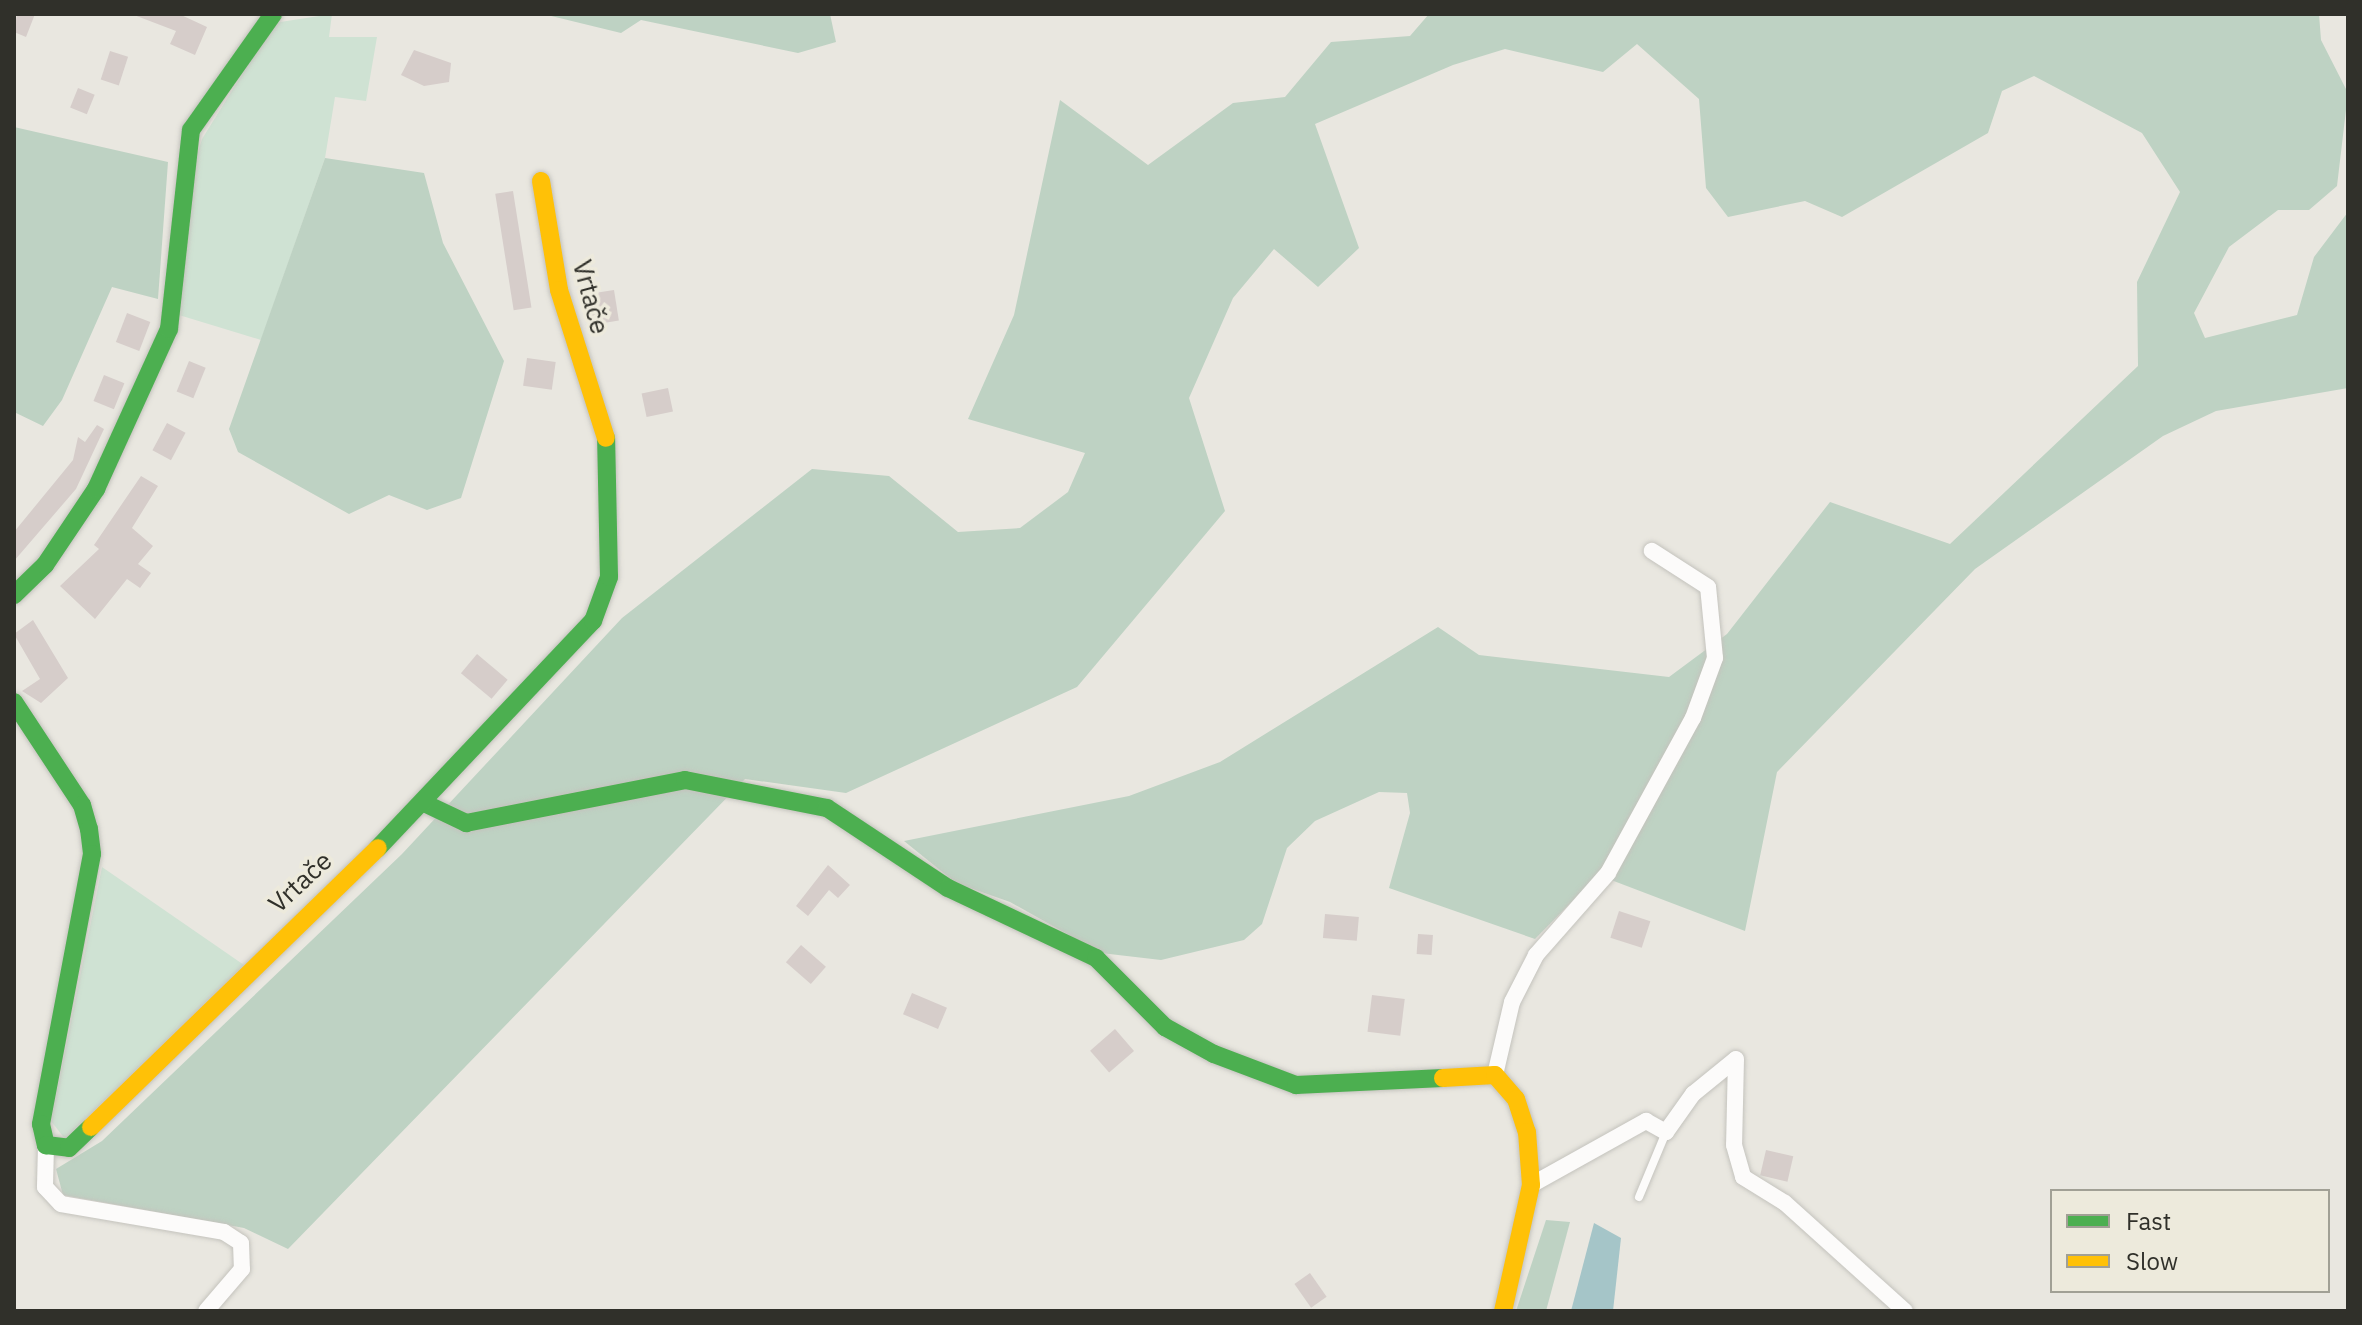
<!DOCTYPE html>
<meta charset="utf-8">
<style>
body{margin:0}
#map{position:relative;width:2362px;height:1325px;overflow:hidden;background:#e9e7e0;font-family:"IBM Plex Sans",sans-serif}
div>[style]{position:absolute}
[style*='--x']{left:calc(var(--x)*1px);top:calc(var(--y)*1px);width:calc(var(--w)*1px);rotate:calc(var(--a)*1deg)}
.green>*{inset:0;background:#cfe2d3}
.forest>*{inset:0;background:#bed2c3}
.water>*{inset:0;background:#a5c5c8}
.building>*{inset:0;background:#d6cdca;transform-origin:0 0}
.roads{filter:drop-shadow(0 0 2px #c4c3bd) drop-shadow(0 0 2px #c4c3bd)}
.lane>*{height:8px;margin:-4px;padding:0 4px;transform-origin:4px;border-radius:4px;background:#fcfbfa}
.street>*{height:16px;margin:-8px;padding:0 8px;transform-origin:8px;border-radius:8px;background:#fcfbfa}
.fast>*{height:18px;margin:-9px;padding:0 9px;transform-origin:9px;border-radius:9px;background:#4caf50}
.slow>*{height:18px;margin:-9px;padding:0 9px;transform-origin:9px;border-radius:9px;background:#ffc107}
span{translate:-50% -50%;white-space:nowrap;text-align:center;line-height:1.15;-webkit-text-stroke:7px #edeadc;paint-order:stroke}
.street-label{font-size:26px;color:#30302a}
.frame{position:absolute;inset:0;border:16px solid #30302a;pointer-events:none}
.legend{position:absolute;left:2050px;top:1189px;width:280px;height:104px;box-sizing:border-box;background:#edeadc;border:2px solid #a1a095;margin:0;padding:10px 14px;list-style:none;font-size:24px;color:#30302a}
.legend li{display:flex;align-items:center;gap:16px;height:40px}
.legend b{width:40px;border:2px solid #a1a095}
</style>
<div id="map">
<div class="green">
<div style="clip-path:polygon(332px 14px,329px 37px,377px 37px,366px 101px,335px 97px,325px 158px,261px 340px,179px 315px,192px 171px,202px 139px,274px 23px)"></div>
<div style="clip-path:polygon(102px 867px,244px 965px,65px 1139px,51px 1121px)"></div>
</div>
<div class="forest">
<div style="clip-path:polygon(543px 14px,830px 14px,836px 42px,798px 53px,641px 20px,621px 33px)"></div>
<div style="clip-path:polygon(1429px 14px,2319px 14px,2321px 40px,2348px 93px,2337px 186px,2309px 210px,2278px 210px,2229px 247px,2194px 313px,2205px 338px,2297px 315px,2314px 257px,2348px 212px,2348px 388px,2216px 411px,2163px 436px,1975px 569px,1777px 772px,1745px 931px,1598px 875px,1535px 939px,1389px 888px,1410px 813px,1407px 793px,1379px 792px,1315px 821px,1287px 848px,1262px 924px,1244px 940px,1161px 960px,1101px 953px,1010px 902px,956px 883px,904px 841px,1129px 796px,1220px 762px,1438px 627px,1479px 655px,1669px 677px,1727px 634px,1830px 502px,1950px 544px,2138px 366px,2137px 282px,2180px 192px,2142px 133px,2034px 76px,2002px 91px,1988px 133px,1842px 217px,1805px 201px,1728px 217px,1706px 188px,1699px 99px,1637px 44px,1603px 72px,1505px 49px,1453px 65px,1315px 124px,1359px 248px,1318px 287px,1274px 249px,1233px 298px,1189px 398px,1225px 511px,1077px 687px,846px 793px,745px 779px,288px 1249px,244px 1228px,63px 1195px,56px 1169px,102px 1141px,402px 854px,622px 618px,812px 469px,889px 476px,958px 532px,1020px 528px,1068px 492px,1085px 453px,968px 419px,1014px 315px,1060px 100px,1148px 165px,1233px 103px,1285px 97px,1331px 42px,1410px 36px)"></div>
<div style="clip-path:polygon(14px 127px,168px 162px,158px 299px,112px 287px,62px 400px,43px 426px,14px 412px)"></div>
<div style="clip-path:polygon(325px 158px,424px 173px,443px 243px,504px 361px,461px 498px,427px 510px,389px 495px,349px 514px,238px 452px,229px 429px)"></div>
<div style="clip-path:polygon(1546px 1220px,1570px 1222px,1546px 1311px,1516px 1311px)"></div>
</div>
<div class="water">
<div style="clip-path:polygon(1594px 1223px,1621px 1238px,1613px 1311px,1571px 1311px)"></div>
</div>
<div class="building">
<div style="clip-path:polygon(17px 14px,35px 14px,26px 37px,14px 32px)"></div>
<div style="clip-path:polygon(179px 14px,207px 27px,195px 55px,170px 44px,176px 31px,134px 15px)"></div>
<div style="clip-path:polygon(414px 50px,451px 63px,449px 82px,424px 86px,401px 75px)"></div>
<div style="left:110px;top:51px;width:19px;height:30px;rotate:18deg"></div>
<div style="left:78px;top:88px;width:18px;height:21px;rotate:22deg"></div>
<div style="left:513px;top:191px;width:118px;height:18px;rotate:81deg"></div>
<div style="left:614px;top:290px;width:31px;height:26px;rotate:81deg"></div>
<div style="left:127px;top:313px;width:25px;height:31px;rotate:21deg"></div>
<div style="left:527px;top:358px;width:29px;height:28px;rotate:8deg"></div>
<div style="left:189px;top:361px;width:18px;height:33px;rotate:22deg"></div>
<div style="left:104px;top:375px;width:22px;height:28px;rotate:22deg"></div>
<div style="left:668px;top:388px;width:24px;height:27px;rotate:78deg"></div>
<div style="left:167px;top:423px;width:21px;height:31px;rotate:28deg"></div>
<div style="clip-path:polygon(97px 425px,104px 429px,76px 489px,14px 561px,14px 532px,73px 460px,78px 437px,85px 442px)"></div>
<div style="clip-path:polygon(141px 476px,158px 486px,132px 528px,153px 546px,138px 564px,151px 573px,140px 588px,127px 579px,95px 619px,60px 586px,99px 549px,94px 545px)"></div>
<div style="clip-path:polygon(33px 620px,68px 678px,41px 703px,22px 691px,40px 679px,14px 634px)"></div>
<div style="left:477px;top:654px;width:40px;height:25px;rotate:40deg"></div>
<div style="clip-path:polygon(828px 865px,850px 885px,838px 898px,829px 890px,808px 916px,796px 906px)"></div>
<div style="left:1619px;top:911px;width:33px;height:28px;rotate:18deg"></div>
<div style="left:1325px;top:914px;width:34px;height:24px;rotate:5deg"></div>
<div style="left:1418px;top:934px;width:15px;height:20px;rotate:4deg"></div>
<div style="left:801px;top:945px;width:33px;height:23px;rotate:41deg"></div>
<div style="left:912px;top:993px;width:38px;height:23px;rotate:23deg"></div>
<div style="left:1372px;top:995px;width:33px;height:37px;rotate:7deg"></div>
<div style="left:1115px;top:1029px;width:29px;height:33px;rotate:49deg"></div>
<div style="left:1766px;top:1150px;width:28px;height:26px;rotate:13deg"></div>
<div style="left:1310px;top:1273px;width:29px;height:19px;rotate:55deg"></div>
</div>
<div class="roads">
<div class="lane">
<div style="--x:1639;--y:1197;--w:70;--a:-67.4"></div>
</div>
<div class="street">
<div style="--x:1495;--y:1075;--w:75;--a:-76.9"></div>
<div style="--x:1512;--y:1002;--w:53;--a:-62.9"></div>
<div style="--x:1536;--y:955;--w:109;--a:-48.7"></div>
<div style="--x:1608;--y:873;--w:177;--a:-61.3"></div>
<div style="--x:1693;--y:718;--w:64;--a:-69.9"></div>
<div style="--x:1715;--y:658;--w:71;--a:-95.6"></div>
<div style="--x:1708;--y:587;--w:67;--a:-147.3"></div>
<div style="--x:46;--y:1145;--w:42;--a:91.4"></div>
<div style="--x:45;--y:1187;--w:23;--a:47"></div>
<div style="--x:61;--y:1204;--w:165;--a:9.7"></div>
<div style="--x:224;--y:1232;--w:20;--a:33"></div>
<div style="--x:241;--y:1243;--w:26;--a:88"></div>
<div style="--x:242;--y:1269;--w:55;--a:130.6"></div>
<div style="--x:1531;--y:1185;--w:132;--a:-29.1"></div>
<div style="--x:1646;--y:1121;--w:23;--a:29"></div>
<div style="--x:1666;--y:1132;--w:47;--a:-54.6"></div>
<div style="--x:1693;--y:1094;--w:55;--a:-39.1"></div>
<div style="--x:1736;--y:1059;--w:86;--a:91.3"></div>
<div style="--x:1734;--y:1145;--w:33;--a:74"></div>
<div style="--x:1743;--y:1177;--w:49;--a:31.8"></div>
<div style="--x:1785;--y:1203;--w:161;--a:42"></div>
</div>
<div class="fast">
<div style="--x:14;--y:595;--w:43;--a:-44.1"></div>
<div style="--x:45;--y:565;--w:92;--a:-56.1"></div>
<div style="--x:96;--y:489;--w:176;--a:-65.5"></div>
<div style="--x:169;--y:329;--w:200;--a:-83.7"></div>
<div style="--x:191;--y:130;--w:142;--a:-54.7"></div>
<div style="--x:14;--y:702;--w:123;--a:56.6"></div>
<div style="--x:82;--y:805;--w:25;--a:74"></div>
<div style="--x:89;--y:829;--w:25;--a:83"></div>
<div style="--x:92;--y:854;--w:275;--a:100.7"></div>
<div style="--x:41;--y:1124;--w:22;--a:77"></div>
<div style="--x:46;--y:1145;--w:23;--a:7"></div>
<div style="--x:69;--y:1148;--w:30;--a:-44"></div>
<div style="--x:424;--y:803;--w:47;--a:25.5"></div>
<div style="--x:466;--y:823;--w:223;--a:-11.1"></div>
<div style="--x:685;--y:780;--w:145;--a:11.2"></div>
<div style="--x:827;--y:808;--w:145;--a:33.5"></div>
<div style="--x:948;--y:888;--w:164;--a:25.3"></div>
<div style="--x:1096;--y:958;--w:98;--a:45"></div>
<div style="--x:1165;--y:1027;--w:56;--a:28.9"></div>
<div style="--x:1214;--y:1054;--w:88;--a:20.7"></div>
<div style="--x:1296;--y:1085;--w:147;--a:-2.7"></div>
<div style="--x:378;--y:848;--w:313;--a:-46.6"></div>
<div style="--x:593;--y:621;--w:47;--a:-70"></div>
<div style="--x:609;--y:577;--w:139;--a:-91.2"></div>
</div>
<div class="slow">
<div style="--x:541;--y:181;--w:110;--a:80.6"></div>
<div style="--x:559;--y:290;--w:155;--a:72.4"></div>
<div style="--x:1443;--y:1078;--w:52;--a:-3.3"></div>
<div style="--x:1495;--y:1075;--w:32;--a:49"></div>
<div style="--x:1516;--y:1099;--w:35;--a:72"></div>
<div style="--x:1527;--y:1132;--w:53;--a:85.7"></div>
<div style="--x:1531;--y:1185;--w:129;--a:102.5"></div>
<div style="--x:91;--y:1127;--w:400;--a:-44.2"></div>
</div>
</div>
<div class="street-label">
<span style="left:591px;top:297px;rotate:75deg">Vrtače</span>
<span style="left:300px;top:882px;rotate:-43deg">Vrtače</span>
</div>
<div class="frame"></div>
<ul class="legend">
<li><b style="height:10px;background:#4caf50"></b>Fast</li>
<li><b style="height:10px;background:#ffc107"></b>Slow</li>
</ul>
</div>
